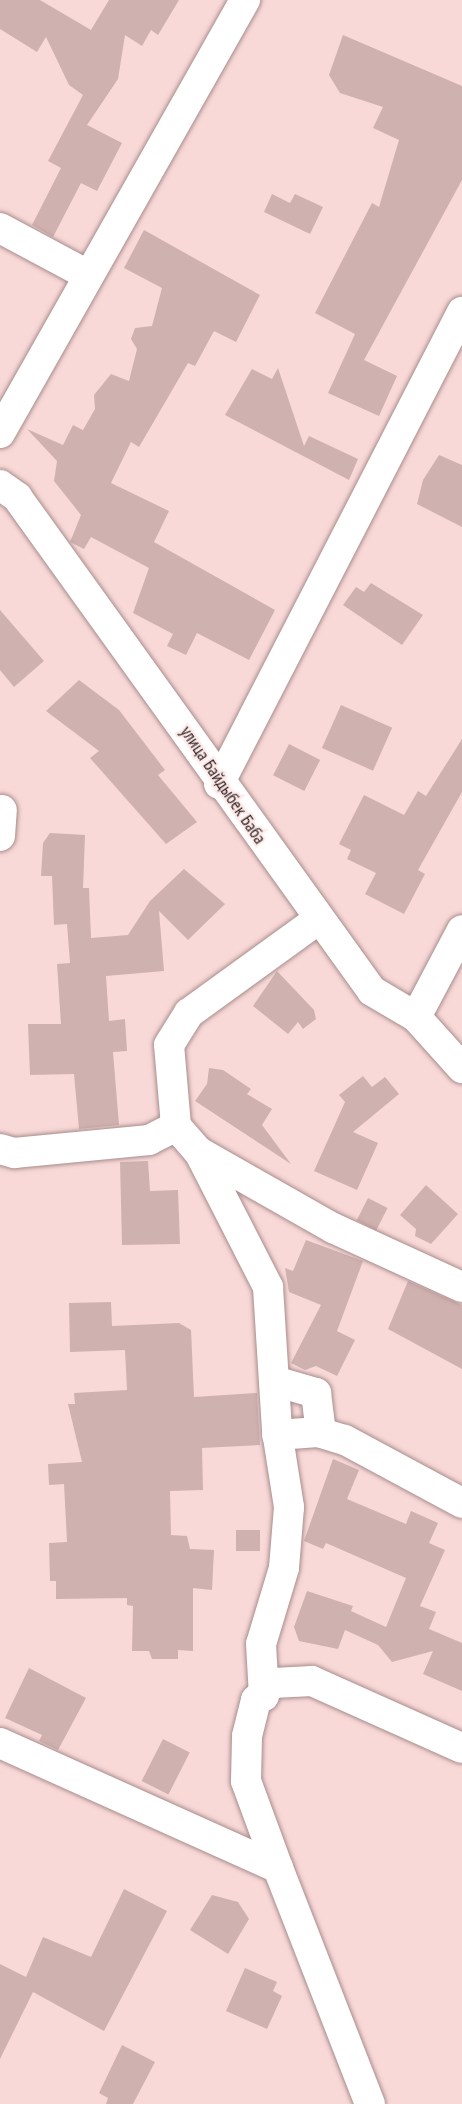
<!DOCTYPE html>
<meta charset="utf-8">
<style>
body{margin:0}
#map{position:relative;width:462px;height:2104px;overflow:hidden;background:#f8d9d8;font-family:"PT Sans Narrow",sans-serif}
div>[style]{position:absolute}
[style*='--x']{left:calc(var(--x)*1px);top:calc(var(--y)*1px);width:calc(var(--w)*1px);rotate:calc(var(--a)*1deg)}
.building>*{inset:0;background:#cfb1b0;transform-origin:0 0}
.roads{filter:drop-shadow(0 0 2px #a88c8b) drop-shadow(0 0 2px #a88c8b)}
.street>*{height:30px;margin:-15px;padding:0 15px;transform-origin:15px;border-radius:15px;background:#fff}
span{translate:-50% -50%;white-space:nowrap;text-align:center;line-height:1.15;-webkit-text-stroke:4.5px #fdeae9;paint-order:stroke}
.street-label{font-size:18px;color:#312525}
</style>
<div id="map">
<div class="building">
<div style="clip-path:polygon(0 0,40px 0,91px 30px,109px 0,179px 0,158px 35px,151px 30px,142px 46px,125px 35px,118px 79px,87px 125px,122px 143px,97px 191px,81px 183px,53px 237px,32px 225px,61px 168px,48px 161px,83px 95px,69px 85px,46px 37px,37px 52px,0 29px)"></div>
<div style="clip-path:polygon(343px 35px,462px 86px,462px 180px,364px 360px,397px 376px,379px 416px,328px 393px,355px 334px,315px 313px,372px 203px,379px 207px,399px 140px,373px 128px,383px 107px,340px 93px,329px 75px)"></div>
<div style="clip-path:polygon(272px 194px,290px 203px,295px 194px,323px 207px,310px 234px,264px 212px)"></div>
<div style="clip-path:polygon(144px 230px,260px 295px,236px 342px,214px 331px,195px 366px,188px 363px,139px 447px,131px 442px,111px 483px,169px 511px,154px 542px,275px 610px,249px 660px,197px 633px,186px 655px,167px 646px,173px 634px,133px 613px,149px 568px,91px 537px,84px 549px,70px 542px,81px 515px,54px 481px,57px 461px,27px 429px,63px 445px,73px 425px,83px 430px,95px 409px,94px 395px,111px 374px,129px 381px,137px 349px,131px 339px,135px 328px,152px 326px,162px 288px,124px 268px)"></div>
<div style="clip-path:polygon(278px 368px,304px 446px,309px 436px,358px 459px,349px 480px,225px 415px,252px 369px,272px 379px)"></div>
<div style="clip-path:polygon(439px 455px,462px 465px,462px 527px,417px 504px,423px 480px)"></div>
<div style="clip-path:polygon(371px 583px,423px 615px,402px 645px,343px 605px,356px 587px,364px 592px)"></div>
<div style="clip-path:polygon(0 610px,44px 661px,14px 687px,0 670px)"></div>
<div style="clip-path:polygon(79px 680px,119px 710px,165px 770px,158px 775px,197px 822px,166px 844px,90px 758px,99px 751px,46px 711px)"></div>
<div style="left:341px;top:705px;width:56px;height:47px;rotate:24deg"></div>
<div style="clip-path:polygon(462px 739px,462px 792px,418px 870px,425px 874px,404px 914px,365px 894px,376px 873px,347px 859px,351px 850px,339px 844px,364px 795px,404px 815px,418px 791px,426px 796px)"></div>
<div style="left:289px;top:744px;width:35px;height:35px;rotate:27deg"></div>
<div style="clip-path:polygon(50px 833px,85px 835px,83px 888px,89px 888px,91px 938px,128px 935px,150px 901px,184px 869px,225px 904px,188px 940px,159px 911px,164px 971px,106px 976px,109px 1021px,125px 1019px,127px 1051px,113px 1052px,119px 1125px,79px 1129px,74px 1074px,30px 1075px,28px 1024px,61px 1024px,57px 964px,70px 963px,67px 924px,54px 925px,52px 876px,41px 876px,43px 843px)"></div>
<div style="clip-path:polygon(277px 971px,314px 1010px,316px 1019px,303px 1029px,298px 1022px,288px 1034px,253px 1006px)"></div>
<div style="clip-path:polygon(209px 1068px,223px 1070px,251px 1089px,247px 1094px,272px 1109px,262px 1125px,291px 1164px,195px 1101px,207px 1084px)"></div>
<div style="clip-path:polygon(363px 1076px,372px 1087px,385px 1077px,399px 1094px,353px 1132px,378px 1143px,357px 1190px,314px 1171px,345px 1102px,339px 1095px)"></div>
<div style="clip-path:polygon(148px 1161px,150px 1191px,178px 1190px,180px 1244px,122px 1245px,120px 1162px)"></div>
<div style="clip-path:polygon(426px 1185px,458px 1214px,431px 1244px,415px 1236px,416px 1229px,400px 1215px)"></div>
<div style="left:368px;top:1198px;width:22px;height:25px;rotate:27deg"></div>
<div style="clip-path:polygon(306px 1240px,363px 1261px,337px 1331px,355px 1340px,337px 1376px,316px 1366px,305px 1370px,291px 1363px,321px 1305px,289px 1292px,285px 1268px,293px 1271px)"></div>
<div style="clip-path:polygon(408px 1281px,462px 1305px,462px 1369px,388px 1329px)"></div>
<div style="clip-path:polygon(111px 1302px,112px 1326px,179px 1323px,191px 1330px,194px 1397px,257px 1393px,260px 1445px,202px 1448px,203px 1490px,170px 1491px,171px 1535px,187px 1536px,190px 1549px,214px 1550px,212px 1590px,193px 1588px,193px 1651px,178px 1650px,178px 1659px,152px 1659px,149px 1651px,132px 1651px,133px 1606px,127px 1605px,127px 1598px,56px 1599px,56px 1581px,50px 1581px,49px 1543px,67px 1542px,64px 1484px,49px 1485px,48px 1464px,82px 1462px,68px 1404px,75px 1404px,74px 1393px,127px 1390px,125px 1350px,70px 1352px,69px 1303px)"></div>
<div style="clip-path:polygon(333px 1459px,359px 1470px,347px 1499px,406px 1524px,411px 1511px,438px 1523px,429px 1543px,445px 1550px,420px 1606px,436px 1612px,429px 1629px,462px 1643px,462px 1691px,423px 1674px,433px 1651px,392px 1662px,378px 1645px,345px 1630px,338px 1649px,299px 1641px,294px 1627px,307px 1591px,353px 1606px,351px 1611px,386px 1627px,406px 1578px,326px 1543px,323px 1549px,304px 1541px)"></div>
<div style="left:236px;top:1530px;width:24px;height:21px"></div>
<div style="clip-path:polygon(29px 1668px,86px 1698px,58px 1750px,39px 1741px,42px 1735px,5px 1718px)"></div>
<div style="left:163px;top:1739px;width:30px;height:47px;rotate:27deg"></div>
<div style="clip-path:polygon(124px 1889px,167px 1911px,104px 2031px,33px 1992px,0 2059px,0 1964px,26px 1977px,43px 1937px,91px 1957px)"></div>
<div style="clip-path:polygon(212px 1895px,238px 1902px,249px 1919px,228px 1954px,190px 1930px)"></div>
<div style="clip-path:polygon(245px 1968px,277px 1982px,273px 1991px,282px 1996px,267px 2029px,226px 2011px)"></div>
<div style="clip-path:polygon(122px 2045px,155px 2062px,133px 2104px,106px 2104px,108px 2098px,99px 2093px)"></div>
</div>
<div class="roads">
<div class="street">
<div style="--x:0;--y:228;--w:98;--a:28.1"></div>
<div style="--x:0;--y:433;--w:498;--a:-60.5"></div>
<div style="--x:0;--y:485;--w:21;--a:35"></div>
<div style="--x:17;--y:497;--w:608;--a:54.3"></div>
<div style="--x:372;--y:991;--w:51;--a:30.6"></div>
<div style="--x:416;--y:1017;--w:69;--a:48"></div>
<div style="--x:219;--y:784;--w:531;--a:-62.76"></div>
<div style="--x:0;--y:836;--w:26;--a:-86"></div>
<div style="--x:416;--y:1017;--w:98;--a:-62.1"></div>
<div style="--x:176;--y:1126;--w:35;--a:49"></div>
<div style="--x:199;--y:1152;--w:152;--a:62.9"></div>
<div style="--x:268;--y:1287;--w:144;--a:86.4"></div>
<div style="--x:277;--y:1431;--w:77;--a:81"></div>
<div style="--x:289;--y:1507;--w:61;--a:94.7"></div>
<div style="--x:284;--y:1568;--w:79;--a:106.8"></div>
<div style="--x:261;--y:1644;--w:52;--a:86.7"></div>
<div style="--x:0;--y:1149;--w:15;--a:16"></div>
<div style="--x:14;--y:1153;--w:136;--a:-5.5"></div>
<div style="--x:149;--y:1140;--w:30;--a:-27"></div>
<div style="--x:176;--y:1126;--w:81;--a:-94.9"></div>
<div style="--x:169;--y:1045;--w:38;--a:-58"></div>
<div style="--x:189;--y:1013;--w:160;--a:-35.9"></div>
<div style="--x:199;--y:1152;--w:154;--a:29.6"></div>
<div style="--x:333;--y:1228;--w:142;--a:24.6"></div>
<div style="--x:274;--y:1381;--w:44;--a:15.9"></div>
<div style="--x:316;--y:1393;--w:40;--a:82.9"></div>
<div style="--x:277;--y:1435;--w:41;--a:-4.2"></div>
<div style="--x:318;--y:1432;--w:28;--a:17"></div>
<div style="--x:345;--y:1440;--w:133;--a:28.3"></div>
<div style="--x:0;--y:1743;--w:305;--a:24.2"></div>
<div style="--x:278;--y:1868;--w:93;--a:-110.2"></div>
<div style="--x:246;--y:1781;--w:45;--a:-88.7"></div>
<div style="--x:247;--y:1736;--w:37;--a:-76"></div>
<div style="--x:256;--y:1700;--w:24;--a:-45"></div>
<div style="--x:273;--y:1683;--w:39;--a:-3"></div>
<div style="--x:312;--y:1681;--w:164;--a:24.1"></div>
<div style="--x:278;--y:1868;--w:253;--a:68.7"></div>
</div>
</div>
<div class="street-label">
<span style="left:223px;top:785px;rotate:56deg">улица Байдыбек Баба</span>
</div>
</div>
